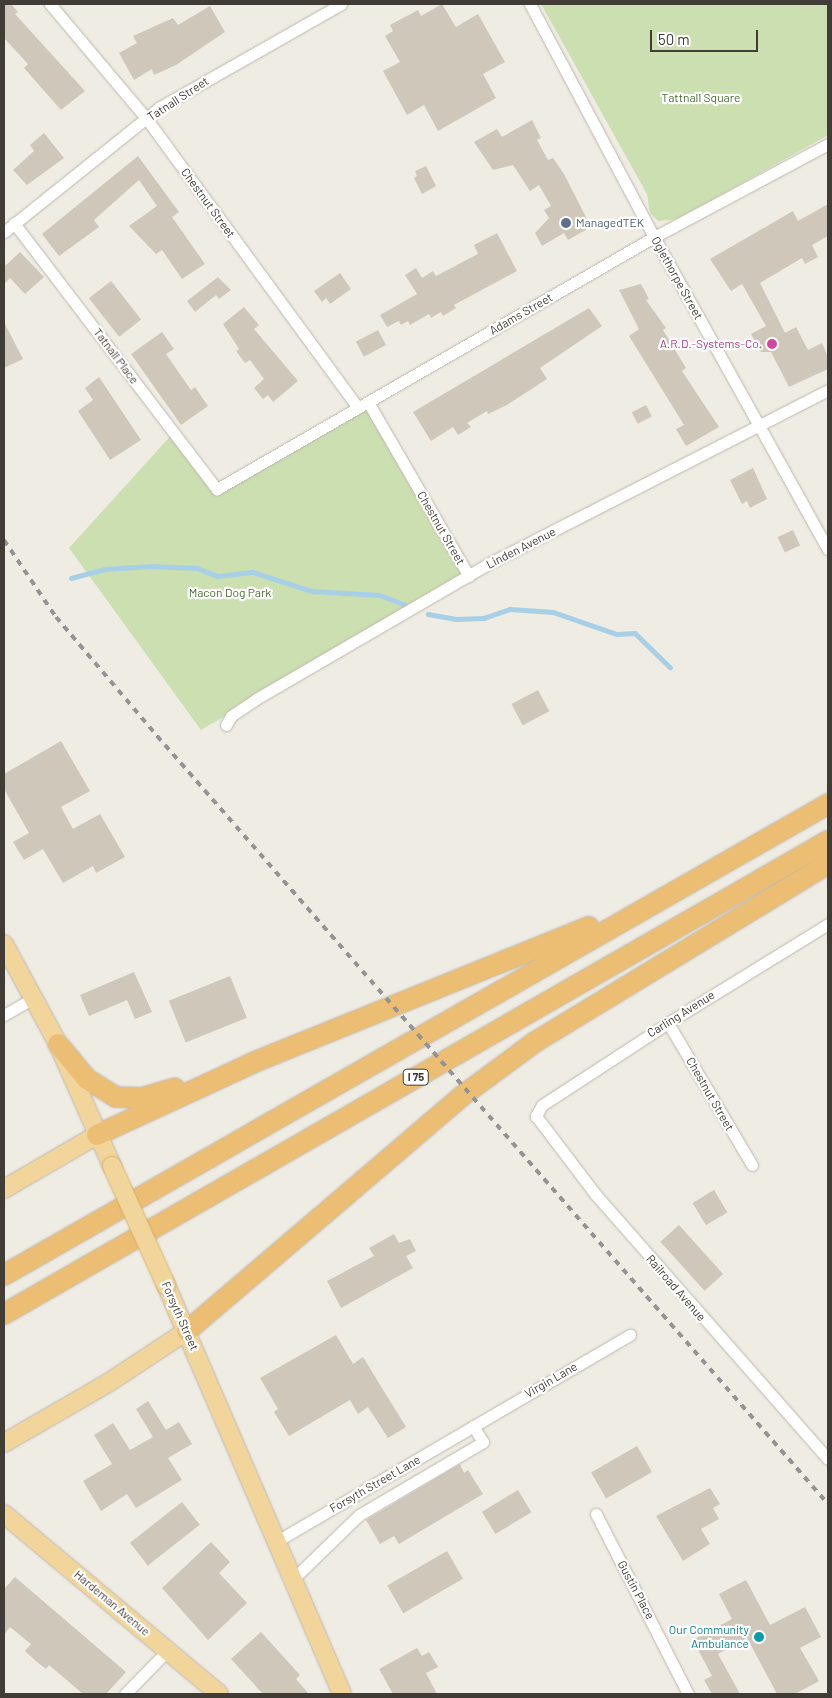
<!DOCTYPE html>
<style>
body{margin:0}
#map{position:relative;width:832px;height:1698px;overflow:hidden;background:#efece4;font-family:Barlow,sans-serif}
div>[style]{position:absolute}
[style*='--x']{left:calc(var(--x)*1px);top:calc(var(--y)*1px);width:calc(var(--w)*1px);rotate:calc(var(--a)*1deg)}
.green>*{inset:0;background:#ccdfb1}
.stream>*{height:4.5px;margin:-2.25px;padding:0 2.25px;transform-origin:2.25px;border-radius:2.25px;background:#a7cfe6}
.building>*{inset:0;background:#d0c7bb;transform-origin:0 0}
.roads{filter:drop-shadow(0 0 1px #bdb6ab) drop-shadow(0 0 1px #bdb6ab)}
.street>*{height:11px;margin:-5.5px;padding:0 5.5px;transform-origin:5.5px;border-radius:5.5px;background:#fff}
.primary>*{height:18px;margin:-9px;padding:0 9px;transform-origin:9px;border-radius:9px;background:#f1d59b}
.highway>*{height:20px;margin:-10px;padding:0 10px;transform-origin:10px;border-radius:10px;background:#ecbe73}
.rail>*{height:4px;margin-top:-2px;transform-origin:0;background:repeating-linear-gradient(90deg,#939393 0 6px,transparent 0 12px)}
.bridges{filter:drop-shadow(0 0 1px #d4b16e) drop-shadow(0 0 1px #d4b16e)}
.primary-bridge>*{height:18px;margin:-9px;padding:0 9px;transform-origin:9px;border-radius:9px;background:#f1d59b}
.dots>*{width:14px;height:14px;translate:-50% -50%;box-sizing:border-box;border:2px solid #fff;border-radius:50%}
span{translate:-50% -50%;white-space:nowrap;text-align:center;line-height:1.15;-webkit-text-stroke:4.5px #fff;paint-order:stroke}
.shield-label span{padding:1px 4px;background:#fff;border:1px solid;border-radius:4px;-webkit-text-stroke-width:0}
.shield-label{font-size:11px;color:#413c35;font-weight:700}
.park-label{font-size:12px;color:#496b30}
.street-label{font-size:12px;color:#413c35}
.service-label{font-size:12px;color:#4e5e75}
.left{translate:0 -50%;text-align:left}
.hotel-label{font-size:12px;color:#b23c85}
.right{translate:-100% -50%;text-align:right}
.culture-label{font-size:12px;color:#0d838f}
.frame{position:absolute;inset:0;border:5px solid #413c35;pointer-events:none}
.scale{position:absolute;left:650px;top:30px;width:108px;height:22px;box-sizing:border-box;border:2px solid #413c35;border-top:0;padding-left:6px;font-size:15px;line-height:18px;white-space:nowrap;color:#413c35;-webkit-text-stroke:4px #fff;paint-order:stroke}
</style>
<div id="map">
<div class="green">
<div style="clip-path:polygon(541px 4px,828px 4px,828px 135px,678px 219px,658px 221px,650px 213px,647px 194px)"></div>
<div style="clip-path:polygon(368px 402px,468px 575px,201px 730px,69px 548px,175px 431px,219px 490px)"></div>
</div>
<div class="stream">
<div style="--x:71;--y:578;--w:34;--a:-15"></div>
<div style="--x:104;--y:569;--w:48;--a:-3.6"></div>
<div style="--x:152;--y:566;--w:45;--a:2.5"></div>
<div style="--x:197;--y:568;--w:22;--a:21"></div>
<div style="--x:218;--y:576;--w:35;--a:-7"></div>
<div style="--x:253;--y:572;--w:62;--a:17.9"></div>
<div style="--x:312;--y:591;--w:68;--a:3.4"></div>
<div style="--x:380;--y:595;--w:26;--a:21"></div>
<div style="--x:428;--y:614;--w:27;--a:10"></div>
<div style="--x:455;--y:619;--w:29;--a:-2"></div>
<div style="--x:484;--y:618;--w:28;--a:-19"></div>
<div style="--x:510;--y:609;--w:43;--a:4"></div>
<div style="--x:553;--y:612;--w:68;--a:19"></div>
<div style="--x:617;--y:634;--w:18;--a:-3"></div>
<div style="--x:635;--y:633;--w:49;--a:44.2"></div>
</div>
<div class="building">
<div style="clip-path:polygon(4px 4px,11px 4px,18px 12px,15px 14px,85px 91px,61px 110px,24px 68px,28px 64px,4px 38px)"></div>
<div style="clip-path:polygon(442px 4px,456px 27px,478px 14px,505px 62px,483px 74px,496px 98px,438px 131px,424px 105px,407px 115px,383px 71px,400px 62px,385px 36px,393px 31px,390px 25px,418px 10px,421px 16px)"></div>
<div style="clip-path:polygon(210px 6px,225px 32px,176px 65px,154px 75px,152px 69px,134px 80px,119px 53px,137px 43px,133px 36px,173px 18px,178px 25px)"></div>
<div style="clip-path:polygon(532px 120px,541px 138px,537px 140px,548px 160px,553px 158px,564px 174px,591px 227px,568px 240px,564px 233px,542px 246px,535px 233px,549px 218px,544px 210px,551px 206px,539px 185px,530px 191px,513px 165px,493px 170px,474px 142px,497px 129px,502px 137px)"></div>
<div style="clip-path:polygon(44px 133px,64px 158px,27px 185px,13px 170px,34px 151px,30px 145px)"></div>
<div style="clip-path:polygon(138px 156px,179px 212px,172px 217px,205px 264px,182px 279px,162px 250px,156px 254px,129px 226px,157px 206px,139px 180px,94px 220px,99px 227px,59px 256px,42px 234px)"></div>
<div style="clip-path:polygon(426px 166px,436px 186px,422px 194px,414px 178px,417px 176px,415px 171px)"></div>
<div style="clip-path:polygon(828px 204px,828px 236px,812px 245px,818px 257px,805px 264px,802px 258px,760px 283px,785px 333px,796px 327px,808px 350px,822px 343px,828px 357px,828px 369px,789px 387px,771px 352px,761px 352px,751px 334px,766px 326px,742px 284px,731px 291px,710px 259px,793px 211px,798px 221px)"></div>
<div style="clip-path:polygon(497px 233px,517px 271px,454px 305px,456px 308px,443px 316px,441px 312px,431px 318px,429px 314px,410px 325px,408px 321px,401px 325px,399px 321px,387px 327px,380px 315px,417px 294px,405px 275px,416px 268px,422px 278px,433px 271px,436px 276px,478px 254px,474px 245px)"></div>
<div style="clip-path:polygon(20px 252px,44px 277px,25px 294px,10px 278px,4px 284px,4px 267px)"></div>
<div style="clip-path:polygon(340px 273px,351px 289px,330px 304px,326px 298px,322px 302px,314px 291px)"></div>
<div style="clip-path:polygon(218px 277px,231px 290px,219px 299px,216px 295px,195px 312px,187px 301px)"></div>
<div style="left:111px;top:281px;width:49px;height:28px;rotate:52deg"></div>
<div style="clip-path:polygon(641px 284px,649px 299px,646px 300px,666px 328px,663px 330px,686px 368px,682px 371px,719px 427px,686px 446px,676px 429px,684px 425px,629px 336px,639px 329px,619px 290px)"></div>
<div style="clip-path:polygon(244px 307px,259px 325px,254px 329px,298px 381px,273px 402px,268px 395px,263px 399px,254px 388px,264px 379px,250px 360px,245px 363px,236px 351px,239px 349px,223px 324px)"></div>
<div style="clip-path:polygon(589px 308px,602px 326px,540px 368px,547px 379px,507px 405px,488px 414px,487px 411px,467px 423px,471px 427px,458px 435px,453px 427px,431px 441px,413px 412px)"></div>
<div style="clip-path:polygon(4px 322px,23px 359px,4px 368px)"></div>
<div style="left:378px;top:330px;width:17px;height:25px;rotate:62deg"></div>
<div style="clip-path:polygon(162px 332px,174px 349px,166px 354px,191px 390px,195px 387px,208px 406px,181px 425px,131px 354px)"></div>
<div style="clip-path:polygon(99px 377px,141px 440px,110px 460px,78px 411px,93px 400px,85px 388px)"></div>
<div style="left:646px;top:405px;width:13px;height:16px;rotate:63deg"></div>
<div style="clip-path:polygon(753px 468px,767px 499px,750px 508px,747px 501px,742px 504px,730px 480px)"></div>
<div style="left:793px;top:530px;width:17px;height:17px;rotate:65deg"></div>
<div style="left:538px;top:690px;width:24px;height:30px;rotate:62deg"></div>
<div style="clip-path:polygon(61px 741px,90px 791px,61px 807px,73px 829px,100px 814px,125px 857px,96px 873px,93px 866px,63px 883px,43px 849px,24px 860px,13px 842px,29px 833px,4px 789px,4px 774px)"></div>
<div style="clip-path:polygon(134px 972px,152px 1012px,135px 1019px,127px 1000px,89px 1016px,80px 995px)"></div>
<div style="left:230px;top:976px;width:45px;height:66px;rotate:68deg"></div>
<div style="left:714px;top:1190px;width:26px;height:25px;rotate:59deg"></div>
<div style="left:679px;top:1225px;width:66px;height:25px;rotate:48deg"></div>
<div style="clip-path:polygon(394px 1234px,399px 1243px,410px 1239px,416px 1251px,406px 1256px,413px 1268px,341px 1308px,327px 1281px,374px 1256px,369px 1248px)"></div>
<div style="clip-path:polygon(336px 1335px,353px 1364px,363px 1357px,406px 1427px,388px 1438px,368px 1407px,358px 1414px,350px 1400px,289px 1436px,274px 1412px,278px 1409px,260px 1378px)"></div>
<div style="clip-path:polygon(148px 1401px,166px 1430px,179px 1422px,192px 1444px,168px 1458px,182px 1480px,136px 1508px,127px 1494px,101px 1511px,83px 1481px,112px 1464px,94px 1435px,113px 1423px,130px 1450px,153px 1437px,136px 1409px)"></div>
<div style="left:637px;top:1446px;width:30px;height:53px;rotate:60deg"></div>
<div style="clip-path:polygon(460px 1464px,464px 1473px,468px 1470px,483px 1494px,399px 1544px,394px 1536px,380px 1544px,366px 1520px)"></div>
<div style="clip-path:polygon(710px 1488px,720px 1504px,713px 1508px,719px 1519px,701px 1529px,710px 1544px,683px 1561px,656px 1516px)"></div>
<div style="left:518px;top:1490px;width:26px;height:42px;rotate:59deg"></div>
<div style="left:182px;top:1502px;width:29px;height:66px;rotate:52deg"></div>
<div style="clip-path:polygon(211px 1542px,230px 1562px,219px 1573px,247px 1603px,208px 1640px,162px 1588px)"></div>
<div style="left:447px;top:1551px;width:32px;height:69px;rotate:60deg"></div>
<div style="clip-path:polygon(15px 1577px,126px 1672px,106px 1694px,83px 1694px,49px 1665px,46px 1669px,37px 1662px,25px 1651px,31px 1644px,10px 1627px,4px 1635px,4px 1589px)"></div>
<div style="clip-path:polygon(746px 1580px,770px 1625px,805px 1607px,821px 1637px,800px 1648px,819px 1681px,795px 1694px,777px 1694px,747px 1638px,718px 1654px,740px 1694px,712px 1694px,704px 1680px,712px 1676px,693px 1640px,732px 1619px,719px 1594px)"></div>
<div style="clip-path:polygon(261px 1632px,300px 1675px,296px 1679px,309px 1694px,263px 1694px,231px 1659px)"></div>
<div style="clip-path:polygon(417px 1648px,422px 1656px,429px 1652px,438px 1667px,426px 1673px,437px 1694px,393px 1694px,379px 1669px)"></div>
</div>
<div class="roads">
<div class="street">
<div style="--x:50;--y:4;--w:149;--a:49.9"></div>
<div style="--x:146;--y:118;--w:359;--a:53.8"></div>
<div style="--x:530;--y:4;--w:264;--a:62"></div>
<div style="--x:654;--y:237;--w:357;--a:60.9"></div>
<div style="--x:14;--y:223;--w:335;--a:52.7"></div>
<div style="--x:217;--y:489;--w:504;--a:-29.97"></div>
<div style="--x:654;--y:237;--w:197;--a:-28.1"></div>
<div style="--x:4;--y:232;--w:200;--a:-38.7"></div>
<div style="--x:160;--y:107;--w:208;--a:-29.6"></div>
<div style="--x:368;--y:402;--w:201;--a:59.9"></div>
<div style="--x:226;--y:725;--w:10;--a:-61"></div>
<div style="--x:231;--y:716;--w:30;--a:-34"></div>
<div style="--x:256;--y:699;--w:266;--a:-30.2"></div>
<div style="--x:486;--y:565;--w:384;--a:-27.1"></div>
<div style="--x:828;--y:924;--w:188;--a:148.3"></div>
<div style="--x:668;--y:1023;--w:150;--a:146.9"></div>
<div style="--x:542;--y:1105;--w:13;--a:119"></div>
<div style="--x:536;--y:1116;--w:99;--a:52.8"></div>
<div style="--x:596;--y:1195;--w:351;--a:48.7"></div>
<div style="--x:4;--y:1015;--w:34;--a:-30"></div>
<div style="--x:668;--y:1023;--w:165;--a:59.4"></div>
<div style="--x:596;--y:1514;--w:202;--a:62.9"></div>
<div style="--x:277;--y:1541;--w:409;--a:-30.3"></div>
<div style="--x:293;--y:1579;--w:92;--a:-44.1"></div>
<div style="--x:359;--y:1515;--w:144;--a:-30.5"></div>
<div style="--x:483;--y:1442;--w:19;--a:-122"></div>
<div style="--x:125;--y:1694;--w:62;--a:-45.7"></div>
</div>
<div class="primary">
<div style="--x:4;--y:944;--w:114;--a:61.6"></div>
<div style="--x:58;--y:1044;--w:133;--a:66.1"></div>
<div style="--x:4;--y:1189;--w:108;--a:-30.1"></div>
<div style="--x:166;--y:1285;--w:445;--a:66.7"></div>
<div style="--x:4;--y:1443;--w:120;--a:-30"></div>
<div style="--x:108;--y:1383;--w:95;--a:-33.4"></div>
<div style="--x:4;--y:1514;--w:280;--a:39.9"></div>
</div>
<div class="highway">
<div style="--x:58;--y:1044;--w:45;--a:50.4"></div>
<div style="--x:87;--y:1079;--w:34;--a:32"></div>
<div style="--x:116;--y:1097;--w:25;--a:2"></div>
<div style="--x:141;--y:1098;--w:35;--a:-16"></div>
<div style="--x:97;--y:1135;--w:176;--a:-24.8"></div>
<div style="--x:257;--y:1061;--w:358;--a:-22"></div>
<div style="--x:4;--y:1275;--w:949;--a:-29.75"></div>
<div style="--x:4;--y:1314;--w:950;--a:-29.86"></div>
<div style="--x:187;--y:1331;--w:362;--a:-40.5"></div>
<div style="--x:462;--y:1096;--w:91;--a:-36.5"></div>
<div style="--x:535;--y:1042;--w:343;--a:-31.3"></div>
</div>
</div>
<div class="rail">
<div style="--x:4;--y:540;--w:93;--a:56"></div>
<div style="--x:56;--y:617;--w:168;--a:49.6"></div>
<div style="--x:165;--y:745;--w:1008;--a:48.86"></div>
</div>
<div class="bridges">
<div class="primary-bridge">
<div style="--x:112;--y:1166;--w:131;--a:65.6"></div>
</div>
</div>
<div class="dots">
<div style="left:566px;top:223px;background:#5c6f8a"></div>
<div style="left:772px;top:344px;background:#d1479c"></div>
<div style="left:759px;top:1637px;background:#0f9aa8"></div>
</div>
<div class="shield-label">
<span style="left:416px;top:1077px">I 75</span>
</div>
<div class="park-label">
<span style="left:701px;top:98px">Tattnall Square</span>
<span style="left:230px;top:593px">Macon Dog Park</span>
</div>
<div class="street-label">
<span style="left:178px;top:99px;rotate:-33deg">Tatnall Street</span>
<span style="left:208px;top:203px;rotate:54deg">Chestnut Street</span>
<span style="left:677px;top:278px;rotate:61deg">Oglethorpe Street</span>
<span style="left:521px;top:314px;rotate:-30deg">Adams Street</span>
<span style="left:116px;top:356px;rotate:53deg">Tatnall Place</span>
<span style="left:441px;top:528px;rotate:60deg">Chestnut Street</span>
<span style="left:521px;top:548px;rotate:-27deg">Linden Avenue</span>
<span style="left:681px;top:1014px;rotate:-32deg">Carling Avenue</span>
<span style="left:710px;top:1094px;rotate:60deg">Chestnut Street</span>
<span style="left:676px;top:1288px;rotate:49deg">Railroad Avenue</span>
<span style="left:180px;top:1316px;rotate:66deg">Forsyth Street</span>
<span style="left:551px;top:1380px;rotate:-30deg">Virgin Lane</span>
<span style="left:375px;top:1484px;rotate:-30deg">Forsyth Street Lane</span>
<span style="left:636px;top:1590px;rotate:62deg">Gustin Place</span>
<span style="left:112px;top:1603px;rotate:40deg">Hardeman Avenue</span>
</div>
<div class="service-label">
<span class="left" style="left:576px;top:223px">ManagedTEK</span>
</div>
<div class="hotel-label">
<span class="right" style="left:762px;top:344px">A.R.D.-Systems-Co.</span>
</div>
<div class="culture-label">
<span class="right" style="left:749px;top:1637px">Our Community<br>Ambulance</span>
</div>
<div class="frame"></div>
<div class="scale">50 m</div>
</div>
